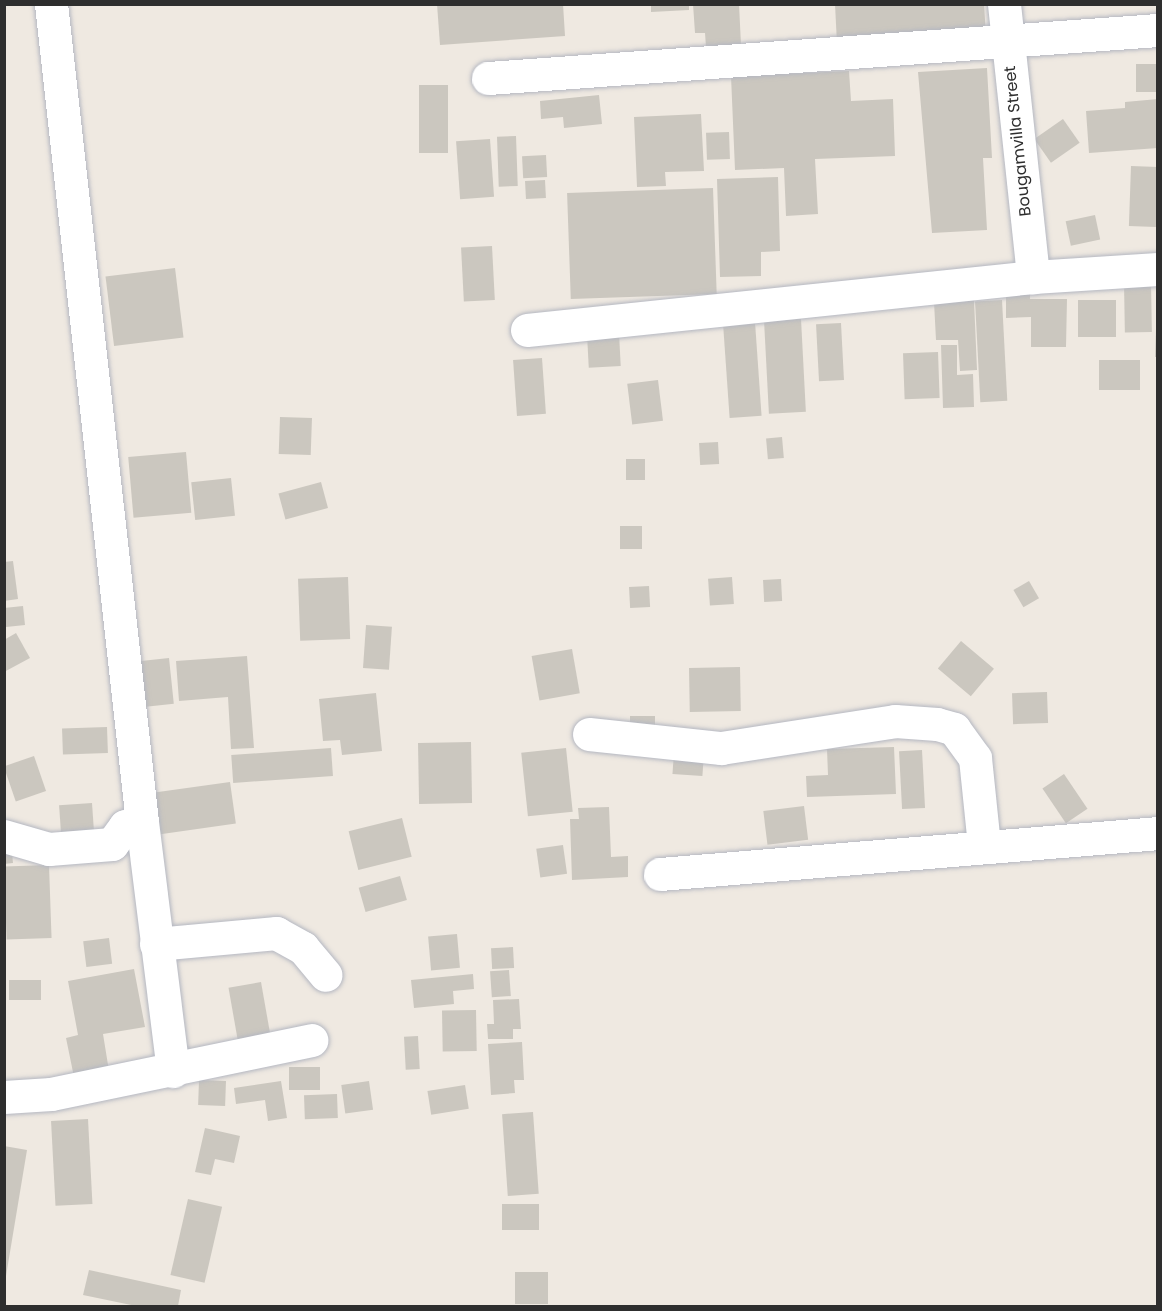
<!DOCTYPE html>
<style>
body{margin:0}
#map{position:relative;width:1162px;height:1311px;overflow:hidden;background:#efe9e1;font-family:Poppins,sans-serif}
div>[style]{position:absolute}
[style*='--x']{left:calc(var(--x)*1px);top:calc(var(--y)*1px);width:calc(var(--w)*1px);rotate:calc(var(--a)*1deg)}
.building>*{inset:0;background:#cbc7bf;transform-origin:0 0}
.roads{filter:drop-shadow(0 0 2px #b4b7c1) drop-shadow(0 0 2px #b4b7c1)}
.street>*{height:33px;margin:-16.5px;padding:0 16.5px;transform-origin:16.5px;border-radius:16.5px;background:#fff}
span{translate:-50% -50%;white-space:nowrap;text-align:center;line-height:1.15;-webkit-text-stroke:6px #fff;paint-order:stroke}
.street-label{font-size:16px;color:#2e2e2e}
.frame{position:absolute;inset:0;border:6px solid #2e2e2e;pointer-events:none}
</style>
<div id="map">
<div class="building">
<div style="clip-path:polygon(437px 4px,563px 4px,565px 36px,440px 45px)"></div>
<div style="clip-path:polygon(651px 4px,689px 4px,689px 10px,651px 12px)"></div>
<div style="clip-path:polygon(693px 4px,739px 4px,741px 45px,706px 47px,705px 33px,695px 33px)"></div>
<div style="clip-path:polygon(835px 4px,984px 4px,986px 36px,837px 44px)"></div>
<div style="left:1158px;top:64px;width:28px;height:22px;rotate:90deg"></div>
<div style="clip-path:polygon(987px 68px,992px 158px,983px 158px,987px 230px,932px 233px,918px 72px)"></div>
<div style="clip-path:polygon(849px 71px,851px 101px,893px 99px,895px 156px,815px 159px,818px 214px,786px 216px,784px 168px,735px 170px,731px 76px)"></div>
<div style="left:419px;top:85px;width:29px;height:68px"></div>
<div style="clip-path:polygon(599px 95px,602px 124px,564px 128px,563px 117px,541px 119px,540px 101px)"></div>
<div style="clip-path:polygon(1158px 99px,1158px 148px,1089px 153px,1086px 111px,1125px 108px,1125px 102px)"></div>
<div style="clip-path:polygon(701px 114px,704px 171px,665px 172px,666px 186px,637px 187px,634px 117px)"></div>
<div style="left:1063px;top:119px;width:29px;height:35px;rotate:55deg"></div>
<div style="left:729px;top:132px;width:27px;height:23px;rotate:88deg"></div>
<div style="left:516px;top:136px;width:50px;height:19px;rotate:88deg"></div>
<div style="left:490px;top:139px;width:58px;height:34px;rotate:86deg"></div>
<div style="left:546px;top:155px;width:22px;height:24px;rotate:87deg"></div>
<div style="left:1131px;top:166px;width:27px;height:60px;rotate:2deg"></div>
<div style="clip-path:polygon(778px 177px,780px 251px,761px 252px,761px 276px,720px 277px,717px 179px)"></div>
<div style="left:545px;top:180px;width:18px;height:20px;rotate:87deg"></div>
<div style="left:713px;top:188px;width:106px;height:146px;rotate:88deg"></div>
<div style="left:1095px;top:215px;width:25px;height:30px;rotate:78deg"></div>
<div style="left:492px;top:246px;width:54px;height:31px;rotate:87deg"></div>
<div style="left:175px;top:268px;width:70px;height:70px;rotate:83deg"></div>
<div style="left:1151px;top:282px;width:50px;height:27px;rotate:89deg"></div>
<div style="clip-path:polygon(1030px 294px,1030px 299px,1067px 299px,1066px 347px,1031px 347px,1031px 317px,1006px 318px,1006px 295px)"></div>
<div style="clip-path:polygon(974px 300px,977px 370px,960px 371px,958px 340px,936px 340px,934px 302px)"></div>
<div style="left:1002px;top:300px;width:101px;height:27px;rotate:87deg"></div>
<div style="left:1078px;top:300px;width:38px;height:37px"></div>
<div style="left:801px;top:319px;width:93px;height:37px;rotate:87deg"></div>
<div style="left:755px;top:322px;width:94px;height:32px;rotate:86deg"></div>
<div style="left:841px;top:323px;width:57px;height:25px;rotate:87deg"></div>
<div style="clip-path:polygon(1156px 329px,1158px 329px,1158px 357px,1155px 357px)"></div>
<div style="left:619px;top:333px;width:33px;height:32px;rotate:87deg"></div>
<div style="clip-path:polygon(941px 345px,957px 345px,957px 375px,973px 374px,974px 407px,943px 408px)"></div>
<div style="left:938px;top:352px;width:46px;height:35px;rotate:88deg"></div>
<div style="left:542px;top:358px;width:56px;height:29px;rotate:86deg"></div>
<div style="left:1099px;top:360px;width:41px;height:30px"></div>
<div style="left:658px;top:380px;width:41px;height:31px;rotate:83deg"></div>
<div style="left:280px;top:417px;width:32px;height:37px;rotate:2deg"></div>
<div style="left:782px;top:437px;width:21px;height:16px;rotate:85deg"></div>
<div style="left:718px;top:442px;width:22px;height:19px;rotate:87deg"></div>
<div style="left:186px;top:452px;width:61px;height:58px;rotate:85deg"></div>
<div style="left:626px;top:459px;width:19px;height:21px"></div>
<div style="left:231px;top:478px;width:38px;height:40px;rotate:84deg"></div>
<div style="left:321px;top:482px;width:27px;height:44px;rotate:75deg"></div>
<div style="left:620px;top:526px;width:22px;height:23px"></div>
<div style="clip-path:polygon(13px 561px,18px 599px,4px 601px,4px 562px)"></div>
<div style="left:348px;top:577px;width:62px;height:50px;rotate:88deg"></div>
<div style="left:732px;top:577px;width:27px;height:24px;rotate:86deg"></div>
<div style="left:781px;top:579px;width:22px;height:18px;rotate:87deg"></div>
<div style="left:1029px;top:581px;width:20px;height:18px;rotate:60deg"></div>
<div style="left:649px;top:586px;width:21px;height:20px;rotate:87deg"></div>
<div style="left:23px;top:606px;width:19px;height:19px;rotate:84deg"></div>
<div style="left:366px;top:625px;width:26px;height:43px;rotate:4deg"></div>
<div style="clip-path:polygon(16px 633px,30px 658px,4px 672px,4px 640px)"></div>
<div style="left:961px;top:641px;width:43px;height:36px;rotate:40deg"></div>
<div style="left:572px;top:649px;width:45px;height:41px;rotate:80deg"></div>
<div style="clip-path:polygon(247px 656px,254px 748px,231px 749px,228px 697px,179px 701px,176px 661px)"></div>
<div style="left:169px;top:658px;width:46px;height:35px;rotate:84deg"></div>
<div style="left:740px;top:667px;width:44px;height:51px;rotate:89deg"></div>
<div style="left:1047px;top:692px;width:31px;height:35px;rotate:88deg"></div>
<div style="clip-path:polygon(376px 693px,382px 751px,342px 755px,340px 740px,323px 741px,319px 699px)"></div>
<div style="left:630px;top:716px;width:25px;height:16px"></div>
<div style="left:107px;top:727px;width:26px;height:45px;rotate:88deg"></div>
<div style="left:471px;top:742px;width:61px;height:53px;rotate:89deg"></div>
<div style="clip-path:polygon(894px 747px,896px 794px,807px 797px,806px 776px,828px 775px,827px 749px)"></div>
<div style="left:331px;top:748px;width:28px;height:100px;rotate:86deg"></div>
<div style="left:566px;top:748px;width:64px;height:45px;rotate:84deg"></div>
<div style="left:922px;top:750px;width:58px;height:23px;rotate:87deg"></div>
<div style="left:674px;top:752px;width:30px;height:22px;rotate:4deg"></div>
<div style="left:34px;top:756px;width:37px;height:32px;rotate:71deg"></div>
<div style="left:1064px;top:774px;width:42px;height:26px;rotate:56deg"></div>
<div style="left:230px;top:782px;width:42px;height:78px;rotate:82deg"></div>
<div style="left:92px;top:803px;width:29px;height:33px;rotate:86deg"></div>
<div style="left:804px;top:806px;width:34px;height:41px;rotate:83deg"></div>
<div style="clip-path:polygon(609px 807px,611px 857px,628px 856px,628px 877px,572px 880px,570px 819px,579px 819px,578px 808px)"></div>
<div style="left:402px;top:818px;width:40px;height:55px;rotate:76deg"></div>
<div style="clip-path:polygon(11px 843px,13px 863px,4px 864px,4px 844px)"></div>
<div style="left:563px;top:845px;width:29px;height:27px;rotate:82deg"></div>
<div style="left:49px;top:865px;width:73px;height:45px;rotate:88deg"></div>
<div style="left:400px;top:876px;width:25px;height:43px;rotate:74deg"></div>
<div style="left:457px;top:934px;width:34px;height:29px;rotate:85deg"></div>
<div style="left:109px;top:938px;width:26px;height:26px;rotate:83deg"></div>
<div style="left:513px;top:947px;width:21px;height:22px;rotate:87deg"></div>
<div style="clip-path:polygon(134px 969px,145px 1027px,103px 1034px,109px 1071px,74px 1077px,66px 1038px,78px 1035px,68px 981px)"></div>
<div style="left:509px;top:970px;width:26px;height:19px;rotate:86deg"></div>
<div style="clip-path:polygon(473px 974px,474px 989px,453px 991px,454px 1004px,414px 1008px,411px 980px)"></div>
<div style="left:9px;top:980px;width:32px;height:20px"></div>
<div style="left:261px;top:982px;width:58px;height:33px;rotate:80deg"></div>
<div style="clip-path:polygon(519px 999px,521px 1029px,513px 1029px,513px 1039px,488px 1039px,487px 1024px,494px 1024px,493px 1000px)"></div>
<div style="left:476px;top:1010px;width:41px;height:34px;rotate:89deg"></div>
<div style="left:418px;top:1036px;width:33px;height:14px;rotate:87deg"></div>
<div style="clip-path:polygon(522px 1042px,524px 1080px,514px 1080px,515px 1093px,491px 1095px,488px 1044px)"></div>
<div style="left:289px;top:1067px;width:31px;height:23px"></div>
<div style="left:199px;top:1080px;width:27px;height:25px;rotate:2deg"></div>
<div style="clip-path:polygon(281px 1081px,287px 1118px,268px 1121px,265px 1100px,236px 1104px,234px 1088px)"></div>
<div style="left:369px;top:1081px;width:29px;height:28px;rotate:82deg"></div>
<div style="left:465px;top:1085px;width:24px;height:38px;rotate:81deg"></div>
<div style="left:337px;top:1094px;width:24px;height:33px;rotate:88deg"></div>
<div style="left:533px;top:1112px;width:82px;height:31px;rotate:86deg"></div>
<div style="left:88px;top:1119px;width:85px;height:37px;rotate:87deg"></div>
<div style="clip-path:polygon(205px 1128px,240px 1136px,234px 1163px,215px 1159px,211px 1175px,195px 1172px)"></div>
<div style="clip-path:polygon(4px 1146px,27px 1150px,6px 1276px,4px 1276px)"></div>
<div style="left:188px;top:1199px;width:35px;height:78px;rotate:13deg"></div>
<div style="left:539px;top:1204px;width:26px;height:37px;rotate:90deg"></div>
<div style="clip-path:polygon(89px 1270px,181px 1290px,178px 1306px,136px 1306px,83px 1295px)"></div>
<div style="left:515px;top:1272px;width:33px;height:32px"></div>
</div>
<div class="roads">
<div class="street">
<div style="--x:51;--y:4;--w:823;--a:83.65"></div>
<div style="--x:1004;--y:4;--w:275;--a:83.9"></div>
<div style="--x:488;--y:78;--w:672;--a:-4.1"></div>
<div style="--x:527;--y:330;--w:509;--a:-5.98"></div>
<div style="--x:1033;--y:277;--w:125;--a:-3.7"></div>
<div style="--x:589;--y:734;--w:133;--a:6.1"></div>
<div style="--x:721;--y:748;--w:176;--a:-8.8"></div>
<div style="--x:895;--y:721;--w:42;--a:4.1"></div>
<div style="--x:937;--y:724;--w:18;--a:16"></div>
<div style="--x:954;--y:729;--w:36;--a:54"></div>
<div style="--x:975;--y:758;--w:87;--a:84.1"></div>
<div style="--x:4;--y:836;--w:47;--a:16.1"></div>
<div style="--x:49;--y:849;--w:63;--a:-4.5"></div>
<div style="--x:112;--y:844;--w:22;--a:-54"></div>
<div style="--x:125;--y:826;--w:17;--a:-13"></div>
<div style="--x:142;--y:822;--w:251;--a:82.9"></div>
<div style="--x:660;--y:874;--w:500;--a:-4.7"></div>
<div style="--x:156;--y:944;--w:121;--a:-5.2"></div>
<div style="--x:276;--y:933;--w:31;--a:29"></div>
<div style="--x:303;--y:948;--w:35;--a:50"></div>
<div style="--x:4;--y:1097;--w:47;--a:-3.7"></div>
<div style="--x:51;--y:1094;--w:266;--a:-11.7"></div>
</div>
</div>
<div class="street-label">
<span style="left:1018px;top:141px;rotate:-96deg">Bougamvilla Street</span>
</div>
<div class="frame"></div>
</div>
